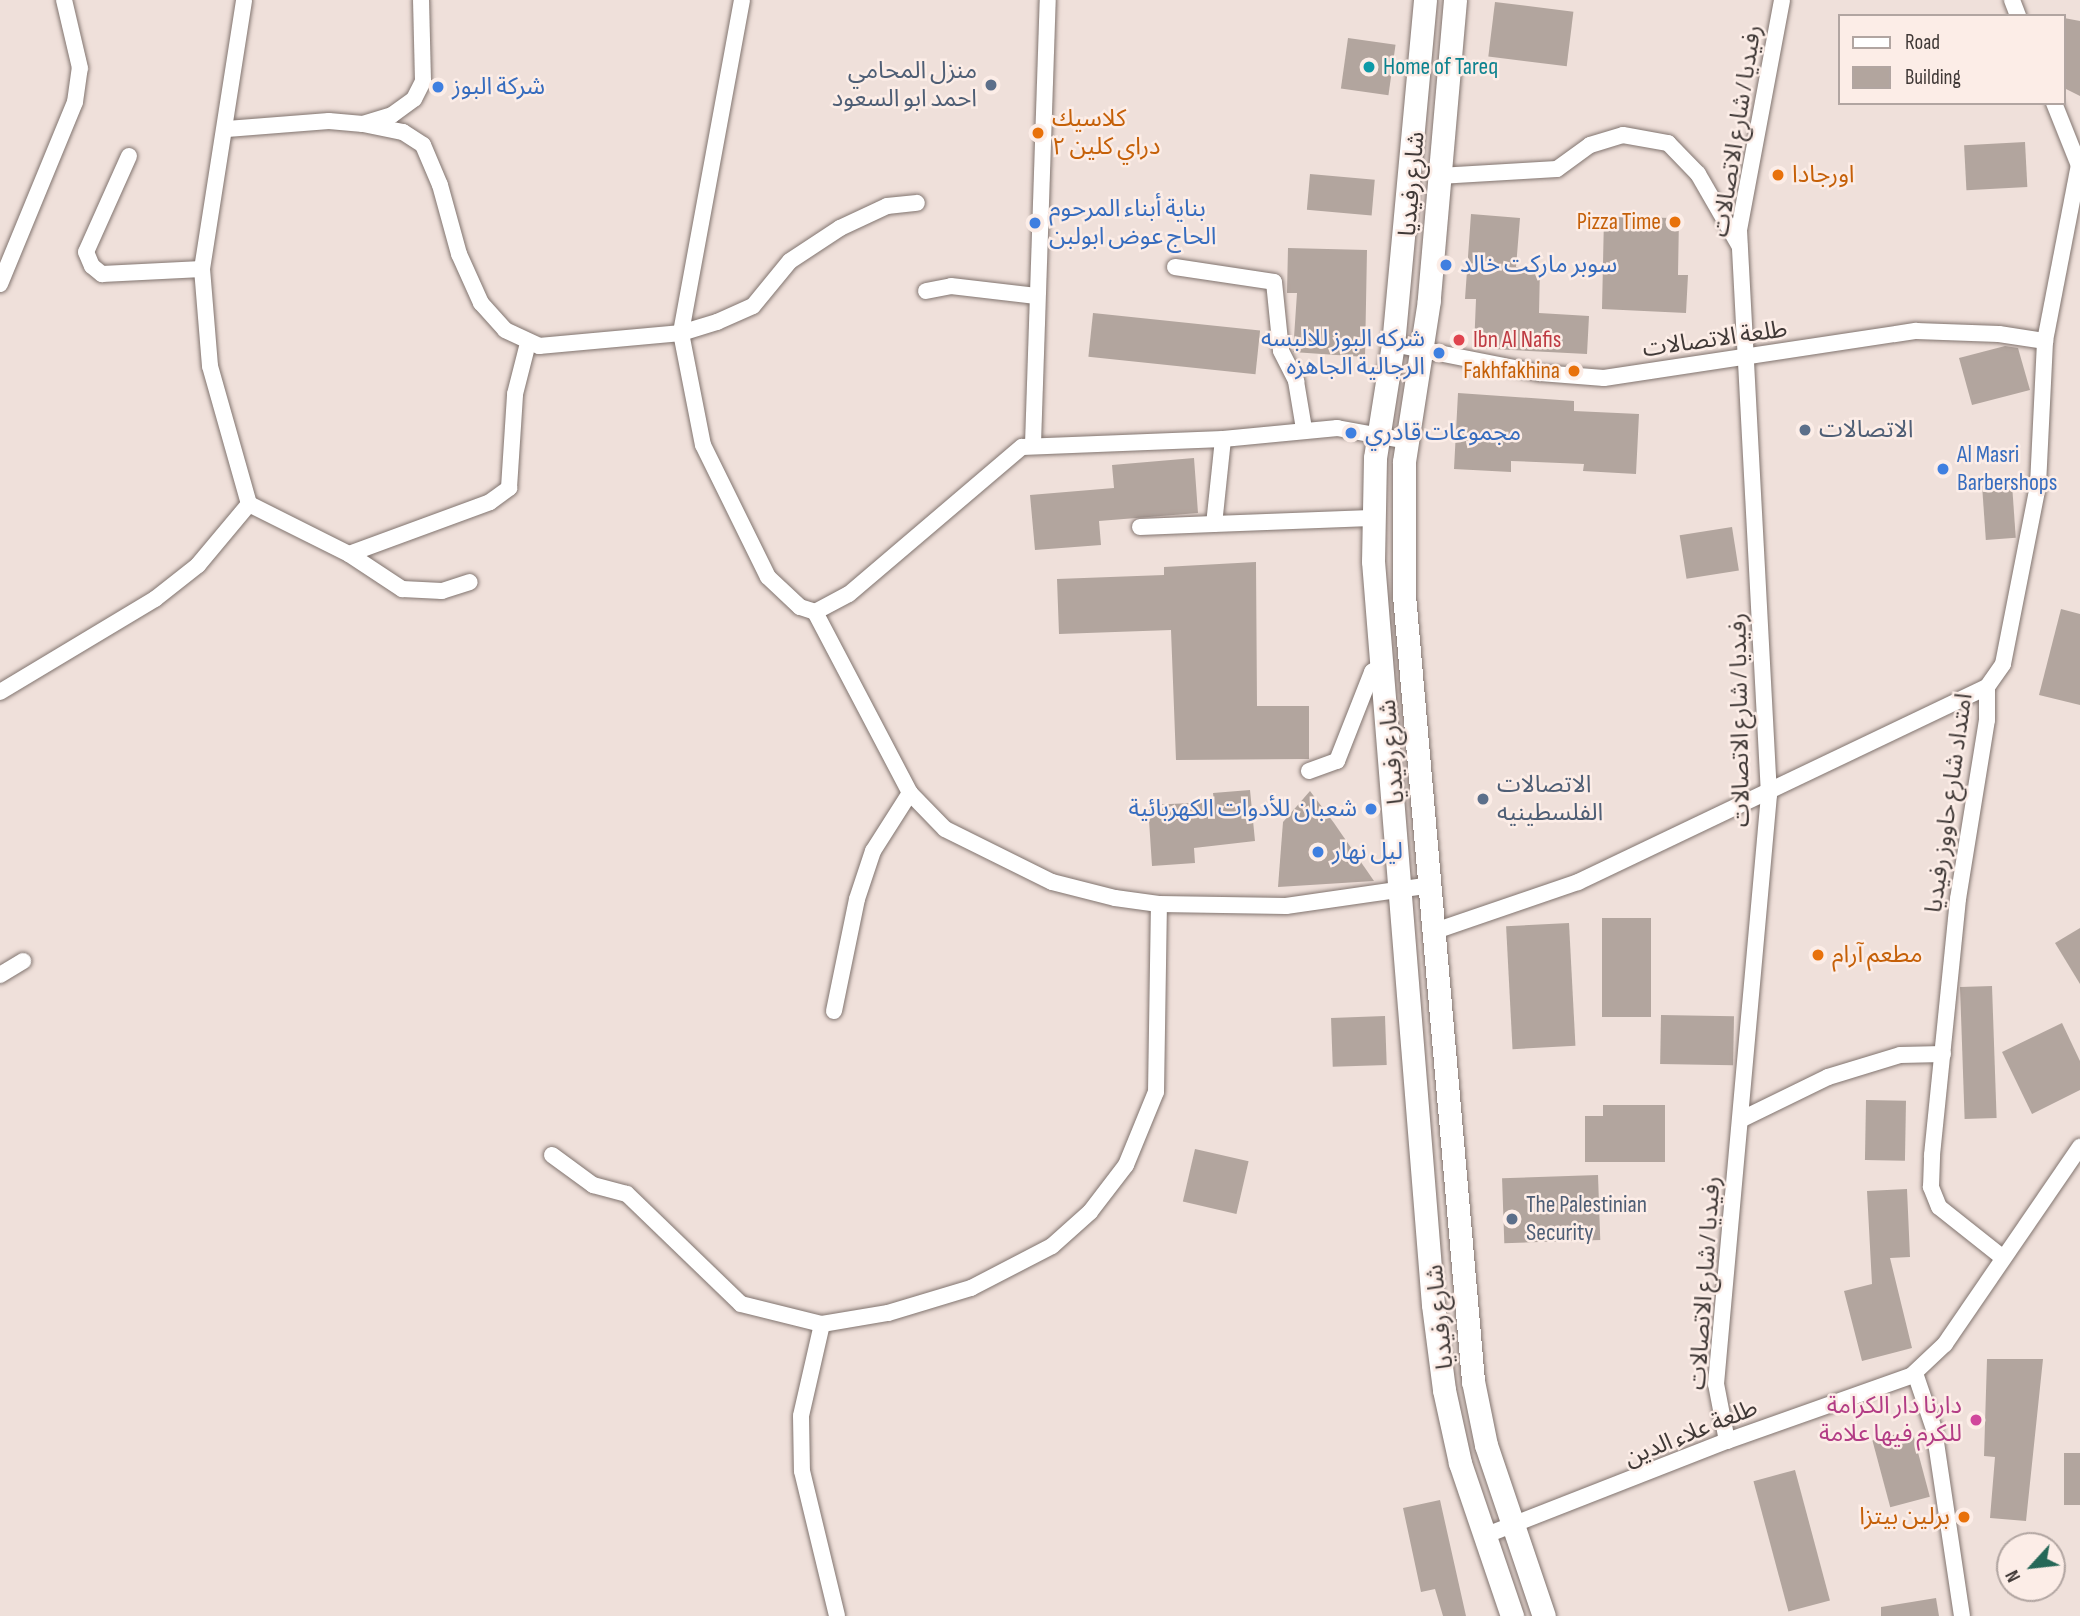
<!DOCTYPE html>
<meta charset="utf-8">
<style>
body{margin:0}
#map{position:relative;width:2080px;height:1616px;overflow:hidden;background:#efe0da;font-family:"Sofia Sans Condensed","Noto Sans Arabic",sans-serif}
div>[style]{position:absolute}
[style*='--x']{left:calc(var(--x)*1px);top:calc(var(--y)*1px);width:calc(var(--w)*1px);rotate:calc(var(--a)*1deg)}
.building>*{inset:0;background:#b2a59e;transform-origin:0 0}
.roads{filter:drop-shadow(0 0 2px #81746f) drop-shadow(0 0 2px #81746f)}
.minor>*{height:16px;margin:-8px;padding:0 8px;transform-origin:8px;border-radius:8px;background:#fff}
.secondary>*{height:23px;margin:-11.5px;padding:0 11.5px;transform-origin:11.5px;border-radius:11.5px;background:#fff}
.dots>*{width:19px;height:19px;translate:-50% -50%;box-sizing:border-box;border:4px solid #fcede7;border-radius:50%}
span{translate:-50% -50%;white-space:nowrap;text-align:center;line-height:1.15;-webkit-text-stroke:5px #fcede7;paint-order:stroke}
.culture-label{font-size:24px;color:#0d838f}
.left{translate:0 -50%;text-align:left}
.service-label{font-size:24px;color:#4e5e75}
.right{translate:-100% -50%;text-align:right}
.shop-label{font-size:24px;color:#366cbe}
.food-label{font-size:24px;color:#c56008}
.street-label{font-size:24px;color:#403937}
.health-label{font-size:24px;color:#be3a42}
.hotel-label{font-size:24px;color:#b23c85}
.legend{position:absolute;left:1838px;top:14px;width:228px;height:91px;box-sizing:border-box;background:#fcede7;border:2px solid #b1a5a1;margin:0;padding:9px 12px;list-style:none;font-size:21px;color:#403937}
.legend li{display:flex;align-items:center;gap:14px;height:35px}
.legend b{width:35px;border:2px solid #b1a5a1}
.north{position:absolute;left:1996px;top:1532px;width:70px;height:70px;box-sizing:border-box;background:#fcede7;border:2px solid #b1a5a1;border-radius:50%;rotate:243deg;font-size:19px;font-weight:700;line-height:28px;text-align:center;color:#403937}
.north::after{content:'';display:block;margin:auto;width:24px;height:32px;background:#256858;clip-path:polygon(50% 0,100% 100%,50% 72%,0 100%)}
</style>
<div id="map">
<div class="building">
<div style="left:1495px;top:2px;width:79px;height:55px;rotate:7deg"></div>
<div style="clip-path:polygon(2064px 18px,2080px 21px,2080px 96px,2064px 88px)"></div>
<div style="left:1348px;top:38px;width:48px;height:51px;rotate:8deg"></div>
<div style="left:2025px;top:142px;width:45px;height:61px;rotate:87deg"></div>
<div style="left:1310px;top:174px;width:65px;height:36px;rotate:5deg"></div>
<div style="clip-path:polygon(1471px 214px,1520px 218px,1516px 267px,1540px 268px,1539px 313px,1589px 316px,1587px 354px,1474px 348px,1476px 299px,1465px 299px)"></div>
<div style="clip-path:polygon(1604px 217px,1679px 218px,1678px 275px,1688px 275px,1686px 313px,1602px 309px)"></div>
<div style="clip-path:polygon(1288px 248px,1367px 250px,1365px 357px,1293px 352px,1297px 293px,1287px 293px)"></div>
<div style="left:1093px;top:313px;width:168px;height:44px;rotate:6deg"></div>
<div style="clip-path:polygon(2005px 346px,2018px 348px,2030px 390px,1972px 405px,1959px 358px)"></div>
<div style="clip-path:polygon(1458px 393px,1574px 401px,1574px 411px,1639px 414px,1636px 474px,1583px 471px,1584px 464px,1511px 461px,1511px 472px,1454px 469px)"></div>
<div style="clip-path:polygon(1194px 458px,1198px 513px,1099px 521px,1101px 545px,1035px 550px,1030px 495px,1114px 488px,1112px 465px)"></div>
<div style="left:2012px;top:484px;width:54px;height:30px;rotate:86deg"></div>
<div style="left:1732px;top:527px;width:44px;height:53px;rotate:81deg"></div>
<div style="clip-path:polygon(1256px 562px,1257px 706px,1309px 706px,1309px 759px,1176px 760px,1171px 630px,1059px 634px,1057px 579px,1164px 575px,1164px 567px)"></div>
<div style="clip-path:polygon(2061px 609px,2080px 614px,2080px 705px,2039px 695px)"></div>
<div style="clip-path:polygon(1250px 790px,1255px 841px,1194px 848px,1195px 863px,1152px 866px,1148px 805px,1214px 802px,1213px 793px)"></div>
<div style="clip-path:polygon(1310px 791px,1334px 823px,1374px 881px,1278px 887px,1283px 822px)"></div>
<div style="left:1602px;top:918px;width:49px;height:99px"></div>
<div style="left:1569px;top:923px;width:123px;height:63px;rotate:87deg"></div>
<div style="clip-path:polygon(2080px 928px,2080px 984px,2055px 943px)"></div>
<div style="left:1992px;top:986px;width:132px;height:32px;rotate:88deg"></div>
<div style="left:1661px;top:1015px;width:73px;height:49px;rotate:1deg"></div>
<div style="left:1385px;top:1016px;width:49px;height:54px;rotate:88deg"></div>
<div style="clip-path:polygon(2062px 1023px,2080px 1061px,2080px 1090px,2032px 1114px,2002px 1052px)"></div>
<div style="left:1866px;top:1100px;width:40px;height:60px;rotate:1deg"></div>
<div style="clip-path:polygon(1603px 1105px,1665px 1105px,1665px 1162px,1585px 1162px,1585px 1116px,1603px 1116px)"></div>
<div style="left:1195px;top:1149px;width:55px;height:54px;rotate:13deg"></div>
<div style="left:1598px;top:1175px;width:65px;height:96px;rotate:88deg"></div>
<div style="clip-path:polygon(1907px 1189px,1910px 1257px,1890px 1258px,1912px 1348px,1862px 1361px,1844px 1291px,1872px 1284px,1867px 1191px)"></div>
<div style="clip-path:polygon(1987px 1359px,2043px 1359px,2026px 1521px,1990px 1518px,1995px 1457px,1984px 1456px)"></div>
<div style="left:1912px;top:1430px;width:69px;height:41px;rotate:75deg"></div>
<div style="left:2064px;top:1453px;width:16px;height:52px"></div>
<div style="left:1795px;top:1470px;width:135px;height:43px;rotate:75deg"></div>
<div style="clip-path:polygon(1440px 1500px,1466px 1616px,1443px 1616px,1435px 1589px,1421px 1592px,1403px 1508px)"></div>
<div style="clip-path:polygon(1936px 1598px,1939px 1616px,1881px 1616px,1881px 1607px)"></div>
</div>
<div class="roads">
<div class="minor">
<div style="--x:742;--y:0;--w:339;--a:100.4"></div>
<div style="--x:681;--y:333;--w:114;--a:78.9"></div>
<div style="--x:703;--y:445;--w:147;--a:63.8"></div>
<div style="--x:768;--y:577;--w:44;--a:43.2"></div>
<div style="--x:800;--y:607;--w:16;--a:18"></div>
<div style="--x:815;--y:612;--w:38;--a:-28"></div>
<div style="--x:849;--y:594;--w:227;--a:-40.4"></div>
<div style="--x:1022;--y:447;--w:201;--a:-2.3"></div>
<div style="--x:1223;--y:439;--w:115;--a:-5.5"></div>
<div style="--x:1337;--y:428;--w:71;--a:10.5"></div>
<div style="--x:2012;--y:0;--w:17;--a:69"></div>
<div style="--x:2054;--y:103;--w:70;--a:68.2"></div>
<div style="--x:363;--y:124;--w:41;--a:11.3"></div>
<div style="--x:403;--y:132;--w:24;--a:33"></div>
<div style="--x:423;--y:145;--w:43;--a:67"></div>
<div style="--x:440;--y:185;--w:72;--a:74.6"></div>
<div style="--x:459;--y:254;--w:54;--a:65.8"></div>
<div style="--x:481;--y:303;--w:36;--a:48"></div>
<div style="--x:505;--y:330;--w:38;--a:25"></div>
<div style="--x:539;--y:346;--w:143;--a:-5.2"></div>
<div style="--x:681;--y:333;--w:38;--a:-17"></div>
<div style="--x:717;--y:322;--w:39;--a:-24"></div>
<div style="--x:753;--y:306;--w:58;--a:-50.6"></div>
<div style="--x:790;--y:261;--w:60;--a:-33.4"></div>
<div style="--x:840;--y:228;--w:52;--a:-25.1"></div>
<div style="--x:887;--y:206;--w:30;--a:-6"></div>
<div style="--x:227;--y:129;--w:102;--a:-4.5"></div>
<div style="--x:329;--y:121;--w:34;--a:5"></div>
<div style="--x:363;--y:124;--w:30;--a:-17"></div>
<div style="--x:392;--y:115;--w:27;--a:-36"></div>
<div style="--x:414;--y:99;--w:20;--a:-63"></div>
<div style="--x:423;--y:81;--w:81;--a:-91.4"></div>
<div style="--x:129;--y:156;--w:105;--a:114.1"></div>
<div style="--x:86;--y:252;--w:15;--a:67"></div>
<div style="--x:92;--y:266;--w:13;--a:39"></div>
<div style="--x:102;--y:274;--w:100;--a:-2.9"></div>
<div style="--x:1439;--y:176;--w:118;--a:-3.4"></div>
<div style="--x:1557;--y:169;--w:41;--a:-36"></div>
<div style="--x:1590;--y:145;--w:34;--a:-17"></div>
<div style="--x:1623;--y:135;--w:46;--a:10.1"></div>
<div style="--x:1668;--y:143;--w:43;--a:45.9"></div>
<div style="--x:1698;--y:174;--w:82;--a:60"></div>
<div style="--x:1175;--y:267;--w:100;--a:8.6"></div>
<div style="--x:1274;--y:282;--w:69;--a:84.2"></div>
<div style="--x:1281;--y:351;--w:34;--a:63"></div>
<div style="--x:1296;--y:381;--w:49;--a:80.5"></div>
<div style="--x:0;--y:284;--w:197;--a:-67.6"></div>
<div style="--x:75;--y:102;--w:34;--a:-82"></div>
<div style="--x:80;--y:68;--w:70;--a:-103.2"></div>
<div style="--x:926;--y:291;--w:25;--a:-11"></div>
<div style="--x:951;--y:286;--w:86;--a:6.7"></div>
<div style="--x:1393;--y:344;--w:150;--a:11.2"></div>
<div style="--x:1540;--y:373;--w:64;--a:4.5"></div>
<div style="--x:1604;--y:378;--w:316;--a:-8.6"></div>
<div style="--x:1916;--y:331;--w:83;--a:2.1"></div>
<div style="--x:1999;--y:334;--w:47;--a:8.7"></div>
<div style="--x:1223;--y:439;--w:85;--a:96"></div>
<div style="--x:1214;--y:524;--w:157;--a:-2.2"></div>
<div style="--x:1033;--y:444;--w:444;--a:-88.1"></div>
<div style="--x:249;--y:504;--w:112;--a:26.6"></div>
<div style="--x:349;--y:554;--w:64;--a:33.4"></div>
<div style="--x:402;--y:589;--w:40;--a:2.9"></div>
<div style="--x:442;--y:591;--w:29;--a:-18"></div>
<div style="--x:1140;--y:527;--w:74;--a:-2.3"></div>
<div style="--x:349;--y:554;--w:150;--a:-20.2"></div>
<div style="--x:490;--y:502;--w:24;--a:-36"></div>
<div style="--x:509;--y:488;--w:94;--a:-86.3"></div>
<div style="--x:515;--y:394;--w:53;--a:-75.7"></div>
<div style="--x:815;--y:612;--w:204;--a:62.3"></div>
<div style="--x:910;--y:793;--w:50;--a:45.8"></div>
<div style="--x:945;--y:829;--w:119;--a:26.4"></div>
<div style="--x:1052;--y:882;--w:65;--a:14.3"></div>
<div style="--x:1115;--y:898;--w:44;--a:7.8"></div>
<div style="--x:1159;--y:904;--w:127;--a:0.9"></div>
<div style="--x:1286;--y:906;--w:147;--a:-8.2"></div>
<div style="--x:0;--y:692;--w:181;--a:-31"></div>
<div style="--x:155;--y:599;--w:55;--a:-38.3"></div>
<div style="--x:198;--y:565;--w:80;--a:-50.1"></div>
<div style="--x:249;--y:504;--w:143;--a:-105.8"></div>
<div style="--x:210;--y:366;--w:97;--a:-94.7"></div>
<div style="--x:202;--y:269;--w:272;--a:-81.1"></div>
<div style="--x:1309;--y:771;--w:30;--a:-20"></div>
<div style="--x:1337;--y:761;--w:96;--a:-68.5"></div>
<div style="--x:1372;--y:672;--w:11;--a:-38"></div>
<div style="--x:1435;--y:931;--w:151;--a:-18.9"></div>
<div style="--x:1578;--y:882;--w:453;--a:-25.5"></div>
<div style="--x:0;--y:975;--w:27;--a:-31"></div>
<div style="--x:834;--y:1011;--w:114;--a:-78.4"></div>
<div style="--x:857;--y:899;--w:51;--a:-71.6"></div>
<div style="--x:873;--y:851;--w:69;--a:-57.5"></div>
<div style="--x:1740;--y:1120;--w:98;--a:-26"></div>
<div style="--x:1828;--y:1077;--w:75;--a:-17"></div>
<div style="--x:1900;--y:1055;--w:43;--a:-1.3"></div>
<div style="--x:552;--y:1155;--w:51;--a:36.2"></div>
<div style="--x:593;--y:1185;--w:35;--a:15"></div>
<div style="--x:627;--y:1194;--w:158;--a:44"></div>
<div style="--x:741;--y:1304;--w:83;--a:13.9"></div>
<div style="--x:822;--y:1324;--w:67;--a:-9.5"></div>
<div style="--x:888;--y:1313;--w:87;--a:-16.8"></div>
<div style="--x:971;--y:1288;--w:91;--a:-27.4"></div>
<div style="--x:1052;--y:1246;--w:51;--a:-41.8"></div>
<div style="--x:1090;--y:1212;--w:59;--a:-52.5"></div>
<div style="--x:1126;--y:1165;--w:79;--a:-67.7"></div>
<div style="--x:1156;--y:1092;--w:188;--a:-89.1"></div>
<div style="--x:2002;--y:1257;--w:80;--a:-141.6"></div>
<div style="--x:1939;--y:1207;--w:22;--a:-112"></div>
<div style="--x:1931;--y:1187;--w:32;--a:-88"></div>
<div style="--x:1932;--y:1155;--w:257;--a:-84.2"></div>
<div style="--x:1958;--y:899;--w:181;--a:-80.8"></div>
<div style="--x:1987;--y:720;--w:33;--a:-90"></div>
<div style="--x:1987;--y:687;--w:28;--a:-55"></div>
<div style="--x:2003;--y:664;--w:182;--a:-78.9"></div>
<div style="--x:2038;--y:485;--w:144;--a:-87.2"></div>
<div style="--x:2045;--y:341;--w:185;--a:-79.1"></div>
<div style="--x:822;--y:1324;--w:94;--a:102.9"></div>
<div style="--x:801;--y:1416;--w:55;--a:89"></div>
<div style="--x:802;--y:1471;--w:149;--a:76.4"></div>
<div style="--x:1915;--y:1373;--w:59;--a:71.3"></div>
<div style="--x:1934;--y:1429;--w:189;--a:81.5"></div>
<div style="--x:1727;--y:1441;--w:58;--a:-100.9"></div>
<div style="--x:1716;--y:1384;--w:591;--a:-84.86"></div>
<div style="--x:1769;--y:795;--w:566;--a:-93.04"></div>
<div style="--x:1739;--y:230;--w:234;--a:-79.4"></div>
<div style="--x:1484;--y:1536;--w:261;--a:-21.4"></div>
<div style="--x:1727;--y:1441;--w:195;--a:-19.5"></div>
<div style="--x:1911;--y:1376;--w:47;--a:-43.3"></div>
<div style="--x:1945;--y:1344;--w:239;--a:-55.6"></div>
</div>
<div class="secondary">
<div style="--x:1425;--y:0;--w:345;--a:95.3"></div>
<div style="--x:1393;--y:344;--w:115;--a:99"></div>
<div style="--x:1375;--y:458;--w:103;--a:91.1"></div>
<div style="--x:1373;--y:561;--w:746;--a:85.39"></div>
<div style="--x:1433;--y:1305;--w:86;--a:82.6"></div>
<div style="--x:1444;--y:1390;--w:75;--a:77.6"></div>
<div style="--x:1460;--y:1463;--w:162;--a:71.2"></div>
<div style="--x:1455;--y:0;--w:301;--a:95"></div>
<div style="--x:1429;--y:300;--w:164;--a:98.8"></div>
<div style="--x:1404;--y:462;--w:133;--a:90"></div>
<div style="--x:1404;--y:595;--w:789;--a:84.98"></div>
<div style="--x:1473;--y:1381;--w:65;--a:78.5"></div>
<div style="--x:1486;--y:1445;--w:181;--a:71.3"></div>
</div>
</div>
<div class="dots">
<div style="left:1369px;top:67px;background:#0f9aa8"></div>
<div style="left:991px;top:85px;background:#5c6f8a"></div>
<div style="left:438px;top:87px;background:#3f7fe0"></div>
<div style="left:1038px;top:133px;background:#e8710a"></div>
<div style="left:1778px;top:175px;background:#e8710a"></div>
<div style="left:1675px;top:222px;background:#e8710a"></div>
<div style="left:1035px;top:223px;background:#3f7fe0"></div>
<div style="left:1446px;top:265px;background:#3f7fe0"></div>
<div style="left:1459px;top:340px;background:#e0444e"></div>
<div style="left:1439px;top:353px;background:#3f7fe0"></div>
<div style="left:1574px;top:371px;background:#e8710a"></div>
<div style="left:1805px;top:430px;background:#5c6f8a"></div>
<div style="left:1351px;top:433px;background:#3f7fe0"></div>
<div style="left:1943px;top:469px;background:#3f7fe0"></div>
<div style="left:1483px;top:799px;background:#5c6f8a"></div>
<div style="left:1371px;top:809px;background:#3f7fe0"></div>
<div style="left:1318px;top:852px;background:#3f7fe0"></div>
<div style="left:1818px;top:955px;background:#e8710a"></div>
<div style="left:1512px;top:1219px;background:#5c6f8a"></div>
<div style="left:1976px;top:1420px;background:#d1479c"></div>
<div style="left:1964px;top:1517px;background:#e8710a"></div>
</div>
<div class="culture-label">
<span class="left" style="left:1383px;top:67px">Home of Tareq</span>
</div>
<div class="service-label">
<span class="right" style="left:977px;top:85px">منزل المحامي<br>احمد ابو السعود</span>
<span class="left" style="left:1819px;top:430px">الاتصالات</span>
<span class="left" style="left:1497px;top:799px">الاتصالات<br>الفلسطينيه</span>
<span class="left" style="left:1526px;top:1219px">The Palestinian<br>Security</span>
</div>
<div class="shop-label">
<span class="left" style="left:452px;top:87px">شركة البوز</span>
<span class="left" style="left:1049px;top:223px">بناية أبناء المرحوم<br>الحاج عوض ابولبن</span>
<span class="left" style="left:1460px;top:265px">سوبر مارکت خالد</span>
<span class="right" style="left:1425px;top:353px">شركه البوز للالبسه<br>الرجالية الجاهزه</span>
<span class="left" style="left:1365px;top:433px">مجموعات قادري</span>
<span class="left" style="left:1957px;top:469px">Al Masri<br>Barbershops</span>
<span class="right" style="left:1357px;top:809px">شعبان للأدوات الكهربائية</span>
<span class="left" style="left:1332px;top:852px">ليل نهار</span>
</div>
<div class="food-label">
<span class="left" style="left:1052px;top:133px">كلاسيك<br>دراي كلين ٢</span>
<span class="left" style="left:1792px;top:175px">اورجادا</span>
<span class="right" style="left:1661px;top:222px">Pizza Time</span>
<span class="right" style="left:1560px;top:371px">Fakhfakhina</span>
<span class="left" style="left:1832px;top:955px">مطعم آرام</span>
<span class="right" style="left:1950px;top:1517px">برلين بيتزا</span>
</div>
<div class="street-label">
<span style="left:1737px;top:131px;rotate:-81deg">رفيديا / شارع الاتصالات</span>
<span style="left:1412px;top:184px;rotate:-85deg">شارع رفيديا</span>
<span style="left:1715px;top:339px;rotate:-8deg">طلعة الاتصالات</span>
<span style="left:1740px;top:720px;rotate:-91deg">رفيديا / شارع الاتصالات</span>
<span style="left:1392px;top:752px;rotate:-95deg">شارع رفيديا</span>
<span style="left:1949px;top:803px;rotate:-82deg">امتداد شارع حاووز رفيديا</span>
<span style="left:1705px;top:1283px;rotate:-86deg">رفيديا / شارع الاتصالات</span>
<span style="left:1440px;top:1317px;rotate:-96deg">شارع رفيديا</span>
<span style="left:1691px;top:1433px;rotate:-22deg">طلعة علاء الدين</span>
</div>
<div class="health-label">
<span class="left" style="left:1473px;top:340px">Ibn Al Nafis</span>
</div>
<div class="hotel-label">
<span class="right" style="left:1962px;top:1420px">دارنا دار الكرامة<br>للكرم فيها علامة</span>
</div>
<ul class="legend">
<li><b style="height:9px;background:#fff"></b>Road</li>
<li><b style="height:19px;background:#b2a59e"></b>Building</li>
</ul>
<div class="north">N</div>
</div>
